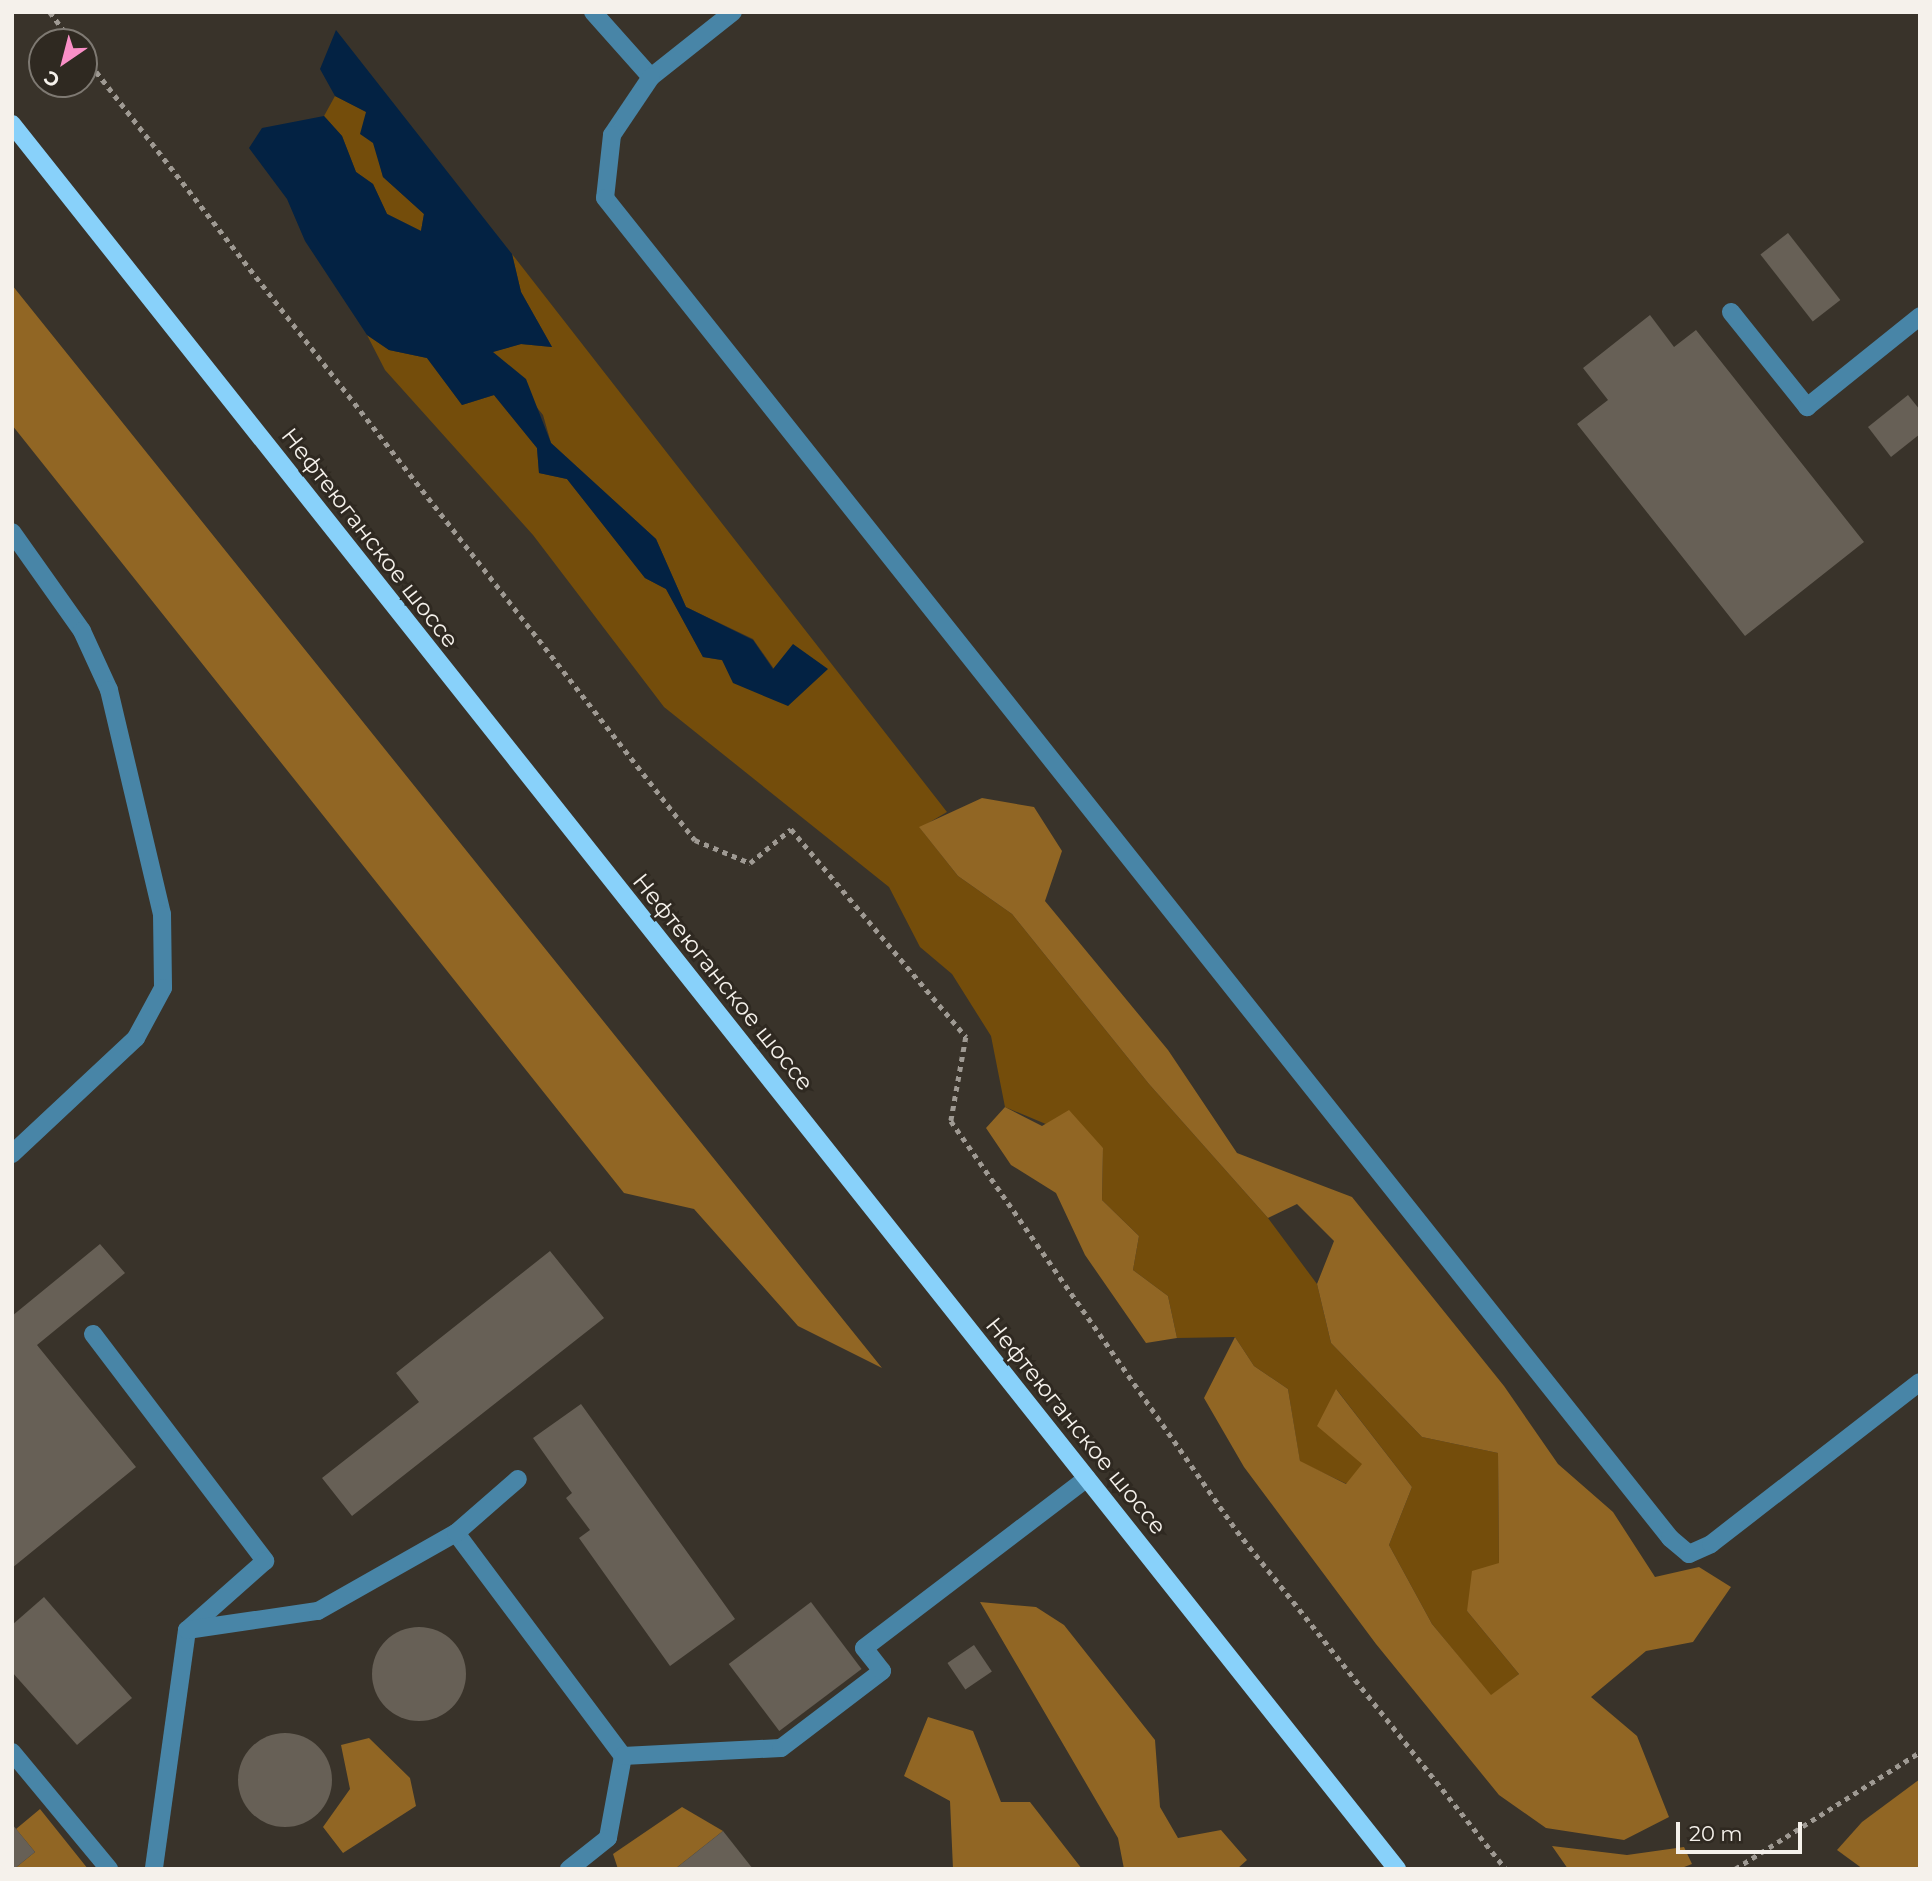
<!DOCTYPE html>
<meta charset="utf-8">
<style>
body{margin:0}
#map{position:relative;width:1932px;height:1881px;overflow:hidden;background:#39332a;font-family:Montserrat,sans-serif}
div>[style]{position:absolute}
[style*='--x']{left:calc(var(--x)*1px);top:calc(var(--y)*1px);width:calc(var(--w)*1px);rotate:calc(var(--a)*1deg)}
.green>*{inset:0;background:#744d0b}
.forest>*{inset:0;background:#916624}
.water>*{inset:0;background:#032243}
.building>*{inset:0;background:#676056;transform-origin:0 0}
.round{border-radius:50%}
.path>*{height:4.5px;margin-top:-2.25px;transform-origin:0;background:repeating-linear-gradient(90deg,#9f9a93 0 5px,transparent 0 10px)}
.minor>*{height:18px;margin:-9px;padding:0 9px;transform-origin:9px;border-radius:9px;background:#4885a7}
.major>*{height:18px;margin:-9px;padding:0 9px;transform-origin:9px;border-radius:9px;background:#88d1fa}
span{translate:-50% -50%;white-space:nowrap;text-align:center;line-height:1.15;-webkit-text-stroke:6px #2f2921;paint-order:stroke}
.street-label{font-size:23px;color:#f5f1eb}
.frame{position:absolute;inset:0;border:14px solid #f5f1eb;pointer-events:none}
.north{position:absolute;left:28px;top:28px;width:70px;height:70px;box-sizing:border-box;background:#2f2921;border:2px solid #7e7972;border-radius:50%;rotate:215deg;font-size:19px;font-weight:700;line-height:28px;text-align:center;color:#f5f1eb}
.north::after{content:'';display:block;margin:auto;width:24px;height:32px;background:#fa8fc7;clip-path:polygon(50% 0,100% 100%,50% 72%,0 100%)}
.scale{position:absolute;left:1676px;top:1822px;width:126px;height:32px;box-sizing:border-box;border:4px solid #f5f1eb;border-top:0;padding-left:9px;font-size:21px;line-height:24px;white-space:nowrap;color:#f5f1eb;-webkit-text-stroke:5px #2f2921;paint-order:stroke}
</style>
<div id="map">
<div class="green">
<div style="clip-path:polygon(335px 96px,367px 112px,383px 177px,424px 214px,421px 231px,387px 214px,373px 184px,356px 172px,342px 136px,324px 116px)"></div>
<div style="clip-path:polygon(512px 254px,947px 812px,920px 828px,958px 876px,1012px 914px,1149px 1084px,1268px 1218px,1317px 1284px,1331px 1343px,1422px 1437px,1498px 1453px,1499px 1563px,1467px 1611px,1519px 1674px,1491px 1696px,1432px 1624px,1389px 1545px,1412px 1487px,1337px 1390px,1363px 1465px,1347px 1484px,1300px 1462px,1288px 1389px,1254px 1366px,1235px 1337px,1177px 1338px,1168px 1296px,1133px 1270px,1139px 1236px,1102px 1200px,1103px 1148px,1005px 1107px,991px 1036px,952px 974px,920px 947px,889px 887px,664px 707px,533px 535px,385px 370px,367px 335px,389px 350px,427px 358px,462px 405px,494px 395px,537px 448px,539px 473px,567px 479px,645px 578px,666px 589px,703px 657px,774px 669px,753px 639px,686px 607px,656px 539px,551px 443px,543px 415px,492px 352px,521px 344px,552px 347px,521px 292px)"></div>
</div>
<div class="forest">
<div style="clip-path:polygon(12px 285px,882px 1368px,798px 1326px,694px 1209px,624px 1193px,12px 425px)"></div>
<div style="clip-path:polygon(982px 798px,1034px 807px,1062px 851px,1045px 901px,1168px 1050px,1237px 1153px,1352px 1197px,1504px 1386px,1558px 1464px,1613px 1512px,1655px 1577px,1699px 1567px,1731px 1587px,1693px 1642px,1646px 1651px,1591px 1697px,1637px 1736px,1669px 1817px,1624px 1840px,1546px 1828px,1499px 1795px,1376px 1644px,1244px 1467px,1204px 1398px,1235px 1337px,1254px 1366px,1288px 1389px,1300px 1461px,1346px 1484px,1362px 1464px,1317px 1426px,1336px 1389px,1412px 1487px,1389px 1545px,1432px 1624px,1491px 1695px,1519px 1674px,1467px 1611px,1472px 1571px,1499px 1563px,1498px 1453px,1422px 1437px,1331px 1343px,1317px 1284px,1334px 1241px,1297px 1204px,1268px 1218px,1149px 1084px,1012px 914px,958px 876px,919px 827px)"></div>
<div style="clip-path:polygon(1005px 1107px,1042px 1126px,1069px 1110px,1103px 1148px,1102px 1200px,1139px 1236px,1133px 1270px,1168px 1296px,1177px 1338px,1146px 1343px,1085px 1255px,1056px 1193px,1011px 1165px,986px 1128px)"></div>
<div style="clip-path:polygon(980px 1602px,1036px 1607px,1064px 1625px,1155px 1740px,1160px 1807px,1178px 1838px,1221px 1830px,1247px 1860px,1237px 1869px,1124px 1869px,1118px 1838px)"></div>
<div style="clip-path:polygon(928px 1717px,973px 1731px,1001px 1802px,1030px 1802px,1082px 1869px,953px 1869px,950px 1801px,904px 1776px)"></div>
<div style="clip-path:polygon(369px 1738px,410px 1778px,416px 1806px,343px 1853px,323px 1827px,350px 1789px,341px 1745px)"></div>
<div style="clip-path:polygon(1920px 1779px,1920px 1869px,1863px 1869px,1837px 1850px,1862px 1822px)"></div>
<div style="clip-path:polygon(682px 1807px,723px 1831px,675px 1869px,618px 1869px,613px 1854px)"></div>
<div style="clip-path:polygon(40px 1809px,88px 1869px,14px 1869px,35px 1852px,16px 1829px)"></div>
<div style="clip-path:polygon(1552px 1846px,1627px 1855px,1684px 1847px,1692px 1864px,1679px 1869px,1568px 1869px)"></div>
</div>
<div class="water">
<div style="clip-path:polygon(336px 30px,512px 254px,521px 292px,552px 347px,521px 344px,493px 352px,526px 379px,551px 443px,656px 539px,686px 607px,753px 640px,773px 669px,793px 644px,828px 669px,788px 706px,733px 683px,722px 660px,703px 657px,666px 589px,645px 578px,567px 479px,539px 473px,537px 448px,494px 395px,462px 405px,427px 358px,389px 350px,367px 335px,305px 241px,287px 199px,249px 148px,262px 128px,324px 116px,342px 136px,356px 172px,373px 184px,387px 214px,421px 231px,424px 214px,383px 177px,373px 143px,360px 134px,366px 112px,335px 96px,320px 69px)"></div>
</div>
<div class="building">
<div style="left:1788px;top:233px;width:85px;height:35px;rotate:52deg"></div>
<div style="clip-path:polygon(1650px 315px,1674px 347px,1696px 330px,1864px 542px,1745px 636px,1577px 424px,1608px 400px,1583px 368px)"></div>
<div style="clip-path:polygon(1908px 395px,1920px 410px,1920px 434px,1891px 457px,1868px 427px)"></div>
<div style="clip-path:polygon(100px 1244px,125px 1273px,37px 1345px,136px 1467px,12px 1568px,12px 1316px)"></div>
<div style="clip-path:polygon(550px 1251px,604px 1318px,352px 1516px,322px 1478px,419px 1402px,396px 1373px)"></div>
<div style="clip-path:polygon(581px 1404px,735px 1619px,670px 1666px,579px 1538px,590px 1530px,566px 1498px,572px 1493px,533px 1438px)"></div>
<div style="clip-path:polygon(44px 1597px,132px 1698px,77px 1745px,12px 1672px,12px 1625px)"></div>
<div style="left:811px;top:1602px;width:84px;height:103px;rotate:53deg"></div>
<div class="round" style="left:372px;top:1627px;width:94px;height:94px"></div>
<div style="left:974px;top:1645px;width:32px;height:32px;rotate:56deg"></div>
<div class="round" style="left:238px;top:1733px;width:94px;height:94px"></div>
<div style="clip-path:polygon(12px 1824px,35px 1852px,14px 1869px,12px 1869px)"></div>
<div style="clip-path:polygon(723px 1831px,753px 1869px,675px 1869px)"></div>
</div>
<div class="path">
<div style="--x:50;--y:12;--w:38;--a:53"></div>
<div style="--x:84;--y:56;--w:994;--a:52.07"></div>
<div style="--x:695;--y:840;--w:60;--a:22.7"></div>
<div style="--x:750;--y:863;--w:53;--a:-39.7"></div>
<div style="--x:791;--y:829;--w:272;--a:49.9"></div>
<div style="--x:966;--y:1037;--w:85;--a:100.1"></div>
<div style="--x:951;--y:1121;--w:500;--a:55.1"></div>
<div style="--x:1237;--y:1531;--w:432;--a:51.5"></div>
<div style="--x:1735;--y:1869;--w:219;--a:-32.3"></div>
</div>
<div class="minor">
<div style="--x:593;--y:12;--w:87;--a:48.3"></div>
<div style="--x:733;--y:12;--w:105;--a:141.6"></div>
<div style="--x:651;--y:77;--w:70;--a:123.9"></div>
<div style="--x:612;--y:135;--w:63;--a:96.3"></div>
<div style="--x:605;--y:198;--w:1712;--a:51.52"></div>
<div style="--x:1670;--y:1538;--w:25;--a:40"></div>
<div style="--x:1689;--y:1554;--w:24;--a:-24"></div>
<div style="--x:1711;--y:1544;--w:264;--a:-37.8"></div>
<div style="--x:1731;--y:312;--w:122;--a:51.3"></div>
<div style="--x:1807;--y:407;--w:145;--a:-38.8"></div>
<div style="--x:12;--y:532;--w:121;--a:54.7"></div>
<div style="--x:82;--y:631;--w:65;--a:65.4"></div>
<div style="--x:109;--y:690;--w:230;--a:76.7"></div>
<div style="--x:162;--y:914;--w:74;--a:89.2"></div>
<div style="--x:163;--y:988;--w:57;--a:118.4"></div>
<div style="--x:136;--y:1038;--w:170;--a:136.9"></div>
<div style="--x:93;--y:1334;--w:285;--a:52.8"></div>
<div style="--x:265;--y:1561;--w:104;--a:138.5"></div>
<div style="--x:187;--y:1630;--w:241;--a:97.9"></div>
<div style="--x:456;--y:1533;--w:279;--a:53.2"></div>
<div style="--x:623;--y:1756;--w:83;--a:100.4"></div>
<div style="--x:608;--y:1838;--w:50;--a:141.5"></div>
<div style="--x:187;--y:1630;--w:132;--a:-8.3"></div>
<div style="--x:318;--y:1611;--w:159;--a:-29.5"></div>
<div style="--x:456;--y:1533;--w:82;--a:-41.1"></div>
<div style="--x:12;--y:1752;--w:152;--a:50.3"></div>
<div style="--x:623;--y:1756;--w:158;--a:-2.9"></div>
<div style="--x:781;--y:1748;--w:127;--a:-37.3"></div>
<div style="--x:882;--y:1671;--w:29;--a:-128"></div>
<div style="--x:864;--y:1648;--w:280;--a:-37.3"></div>
</div>
<div class="major">
<div style="--x:12;--y:124;--w:2228;--a:51.56"></div>
</div>
<div class="street-label">
<span style="left:370px;top:538px;rotate:52deg">Нефтеюганское шоссе</span>
<span style="left:723px;top:982px;rotate:51deg">Нефтеюганское шоссе</span>
<span style="left:1076px;top:1426px;rotate:51deg">Нефтеюганское шоссе</span>
</div>
<div class="frame"></div>
<div class="north">С</div>
<div class="scale">20 m</div>
</div>
